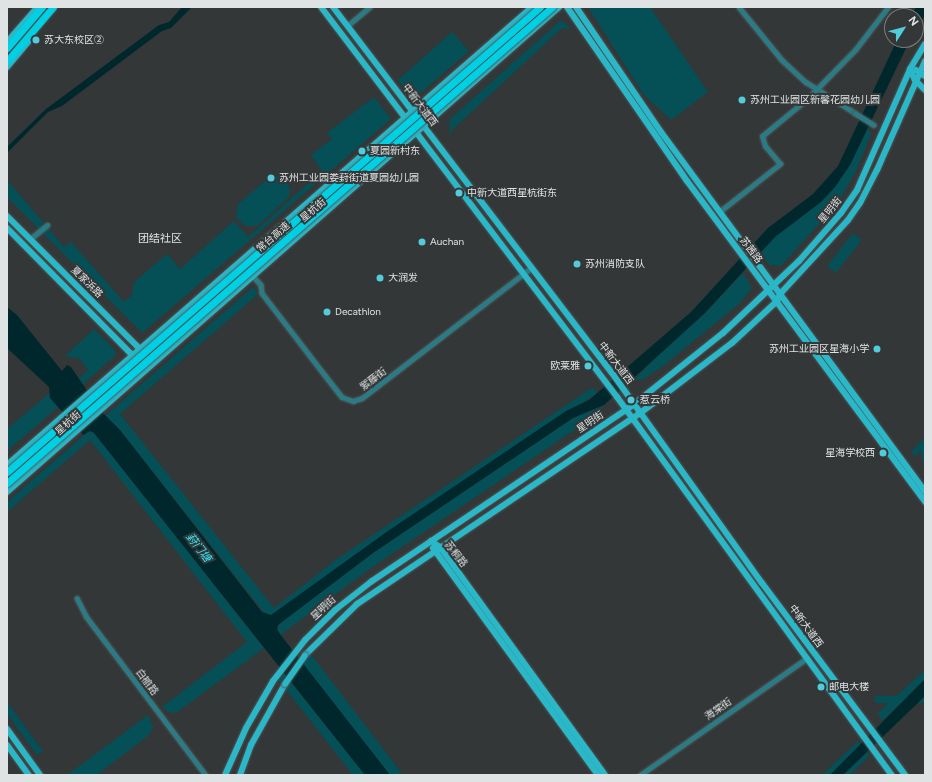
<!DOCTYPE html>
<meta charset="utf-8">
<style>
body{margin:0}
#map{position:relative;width:932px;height:782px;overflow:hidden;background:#333737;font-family:Figtree,"Noto Sans SC",sans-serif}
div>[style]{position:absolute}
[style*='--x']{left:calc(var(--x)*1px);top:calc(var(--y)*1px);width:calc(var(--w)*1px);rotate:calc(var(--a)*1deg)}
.green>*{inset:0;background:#054f57;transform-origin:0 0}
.water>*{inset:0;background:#00282c}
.roads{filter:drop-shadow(0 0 1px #4f5353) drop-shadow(0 0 1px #4f5353)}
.minor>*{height:4.5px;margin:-2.25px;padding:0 2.25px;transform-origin:2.25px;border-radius:2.25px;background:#2c7a84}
.major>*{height:6px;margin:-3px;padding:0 3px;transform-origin:3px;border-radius:3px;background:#2ab7c7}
.highway>*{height:7px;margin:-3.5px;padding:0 3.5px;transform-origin:3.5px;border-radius:3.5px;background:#00d0e4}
.bridges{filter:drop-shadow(0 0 1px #4f5353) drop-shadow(0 0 1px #4f5353)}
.minor-bridge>*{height:4.5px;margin:-2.25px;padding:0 2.25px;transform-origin:2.25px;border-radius:2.25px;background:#2c7a84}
.major-bridge>*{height:6px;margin:-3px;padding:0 3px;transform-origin:3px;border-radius:3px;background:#2ab7c7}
.highway-bridge>*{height:7px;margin:-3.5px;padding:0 3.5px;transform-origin:3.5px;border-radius:3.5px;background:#00d0e4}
.dots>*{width:11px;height:11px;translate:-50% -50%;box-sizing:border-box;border:2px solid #333737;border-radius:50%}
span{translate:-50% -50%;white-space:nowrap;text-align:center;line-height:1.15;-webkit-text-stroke:4px #333737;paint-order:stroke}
.poi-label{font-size:10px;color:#e0e3e3}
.left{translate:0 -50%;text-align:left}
.right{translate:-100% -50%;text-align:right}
.street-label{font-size:10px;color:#e0e3e3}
.neighbourhood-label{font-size:11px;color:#e0e3e3}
.water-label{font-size:11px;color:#34e9fd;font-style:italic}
.frame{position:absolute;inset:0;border:8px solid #e0e3e3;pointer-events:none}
.north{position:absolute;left:884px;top:8px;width:40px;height:40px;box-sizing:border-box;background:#333737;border:1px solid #787c7c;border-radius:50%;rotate:54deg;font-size:11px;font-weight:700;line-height:16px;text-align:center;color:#e0e3e3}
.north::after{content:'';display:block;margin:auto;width:14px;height:18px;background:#53cbda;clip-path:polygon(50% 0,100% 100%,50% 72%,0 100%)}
</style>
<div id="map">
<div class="green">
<div style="clip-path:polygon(588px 7px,650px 7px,708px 92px,671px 120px,643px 94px)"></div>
<div style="clip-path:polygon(561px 20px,571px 29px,562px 28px,452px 130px,449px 136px,450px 119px)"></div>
<div style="clip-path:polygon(452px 32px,469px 51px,416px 97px,411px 98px,398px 80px)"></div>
<div style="clip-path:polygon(374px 97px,391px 119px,142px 333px,7px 197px,7px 180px,64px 247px,71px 242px,124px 302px,132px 295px,134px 282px,167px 254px,180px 269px,234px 221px,248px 237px,322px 171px,311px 155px,332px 139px,327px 133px)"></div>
<div style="clip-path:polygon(868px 128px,871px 134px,857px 169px,838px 203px,781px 266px,769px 265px,760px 252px,782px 230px,828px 195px,850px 165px)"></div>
<div style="clip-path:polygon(271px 176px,279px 176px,286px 181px,290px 188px,289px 197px,257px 226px,245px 226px,236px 217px,238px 204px)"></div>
<div style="left:853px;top:233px;width:11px;height:42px;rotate:38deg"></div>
<div style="clip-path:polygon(743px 273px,752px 288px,739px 304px,662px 367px,642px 380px,634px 380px,665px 348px,705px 313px)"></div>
<div style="clip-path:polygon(253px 287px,258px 294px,120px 414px,274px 608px,337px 559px,593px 387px,597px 393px,388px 531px,274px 614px,266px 615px,120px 430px,105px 416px)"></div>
<div style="clip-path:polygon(94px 329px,114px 349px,116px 355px,82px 385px,78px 379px,88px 370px,80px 359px,65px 356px)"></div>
<div style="clip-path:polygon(51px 392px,50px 398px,58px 407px,7px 451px,7px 429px)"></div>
<div style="clip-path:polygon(604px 405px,598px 414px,374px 566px,280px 635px,277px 631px,280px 623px,373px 553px,573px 418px)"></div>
<div style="clip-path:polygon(89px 431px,94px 433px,264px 648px,176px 713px,168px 712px,162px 707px,247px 642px,90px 440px,7px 512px,7px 502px)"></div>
<div style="clip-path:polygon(925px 437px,925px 467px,920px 451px,915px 456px,911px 452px)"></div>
<div style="clip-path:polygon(310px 653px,403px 775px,390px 775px,300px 660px)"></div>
<div style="clip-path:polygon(925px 670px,925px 679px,882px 721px,878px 713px)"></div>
<div style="clip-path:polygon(283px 672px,365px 775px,353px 775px,277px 678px)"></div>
<div style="left:925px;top:696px;width:7px;height:50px;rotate:90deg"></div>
<div style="clip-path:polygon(7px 702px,43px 751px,37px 755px,7px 714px)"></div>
<div style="clip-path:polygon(148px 715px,153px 727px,149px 735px,97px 775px,67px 775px)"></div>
<div style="clip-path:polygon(858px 741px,861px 745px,859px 747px,830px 775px,822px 775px)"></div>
<div style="clip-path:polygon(867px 752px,869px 756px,850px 775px,843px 775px)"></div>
</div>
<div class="water">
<div style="clip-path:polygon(182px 7px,192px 7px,171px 28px,162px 31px,62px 106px,48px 112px,7px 153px,7px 147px,46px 109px,159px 25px,169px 22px)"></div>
<div style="clip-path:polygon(916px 7px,925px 7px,925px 15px,916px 30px,916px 16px,911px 16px)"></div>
<div style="clip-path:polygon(897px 40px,910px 40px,850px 165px,835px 187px,821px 202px,775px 237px,705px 313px,604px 405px,573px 418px,373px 553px,278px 625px,277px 629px,280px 634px,390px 775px,365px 775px,94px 433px,90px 431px,83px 435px,50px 398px,49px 387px,7px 348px,7px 307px,17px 315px,62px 371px,67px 365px,71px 367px,101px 411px,120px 430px,262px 612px,271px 615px,388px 531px,566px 411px,589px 400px,691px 312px,768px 228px,813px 194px,838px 166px)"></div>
<div style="clip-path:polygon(925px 679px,925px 696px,843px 775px,830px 775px)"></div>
</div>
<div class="roads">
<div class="minor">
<div style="--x:739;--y:7;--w:68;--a:50.9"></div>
<div style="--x:782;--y:60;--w:33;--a:43"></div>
<div style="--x:806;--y:82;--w:58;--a:32.3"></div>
<div style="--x:347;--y:26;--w:30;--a:-40"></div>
<div style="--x:719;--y:212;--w:78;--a:-38.2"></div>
<div style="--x:780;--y:164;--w:23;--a:-130"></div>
<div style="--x:765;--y:146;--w:10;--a:-107"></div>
<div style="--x:762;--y:136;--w:58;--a:-39.4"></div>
<div style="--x:807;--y:99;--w:69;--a:-45.6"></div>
<div style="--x:855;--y:50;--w:54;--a:-52.5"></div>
<div style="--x:30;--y:239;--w:22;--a:-39"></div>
<div style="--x:253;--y:276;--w:12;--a:48"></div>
<div style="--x:261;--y:285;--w:8;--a:83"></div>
<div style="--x:262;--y:293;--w:102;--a:52.6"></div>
<div style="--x:324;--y:374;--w:29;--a:52"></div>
<div style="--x:342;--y:397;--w:12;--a:20"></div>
<div style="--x:353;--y:401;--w:9;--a:-18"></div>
<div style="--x:362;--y:398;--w:213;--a:-37.6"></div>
<div style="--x:77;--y:598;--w:20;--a:63"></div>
<div style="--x:86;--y:616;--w:199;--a:53"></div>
<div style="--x:640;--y:775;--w:204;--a:-35"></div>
</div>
<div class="major">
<div style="--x:321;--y:7;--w:490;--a:52.8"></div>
<div style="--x:617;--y:397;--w:467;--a:54"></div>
<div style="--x:333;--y:7;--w:460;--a:52.7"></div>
<div style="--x:612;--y:373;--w:258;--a:54.5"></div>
<div style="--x:762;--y:583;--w:239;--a:53.3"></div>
<div style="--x:567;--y:7;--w:211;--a:55.4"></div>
<div style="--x:687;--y:181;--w:400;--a:53.4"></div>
<div style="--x:576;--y:7;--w:151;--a:55.8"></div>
<div style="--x:661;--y:132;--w:446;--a:53.7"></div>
<div style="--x:7;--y:42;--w:43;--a:-48.8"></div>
<div style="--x:7;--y:67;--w:33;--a:-50"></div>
<div style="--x:910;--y:69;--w:12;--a:66"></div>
<div style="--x:915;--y:80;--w:14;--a:45"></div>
<div style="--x:916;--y:70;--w:11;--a:34"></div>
<div style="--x:418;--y:121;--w:76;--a:-42.3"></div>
<div style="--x:474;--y:70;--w:8;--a:-83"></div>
<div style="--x:365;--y:170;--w:8;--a:-67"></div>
<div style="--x:368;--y:163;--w:57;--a:-41.5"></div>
<div style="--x:411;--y:125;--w:3;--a:-72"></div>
<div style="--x:7;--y:216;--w:191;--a:45"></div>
<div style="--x:7;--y:228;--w:182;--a:45.4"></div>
<div style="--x:7;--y:465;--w:697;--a:-41.1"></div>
<div style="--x:7;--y:492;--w:735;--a:-41.3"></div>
<div style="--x:431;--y:541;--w:11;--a:34"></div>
<div style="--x:440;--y:547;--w:281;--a:54.1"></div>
<div style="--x:433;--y:548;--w:281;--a:54"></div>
<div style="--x:305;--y:655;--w:73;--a:-44.4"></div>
<div style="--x:357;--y:604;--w:340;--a:-34"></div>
<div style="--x:639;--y:414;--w:117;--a:-37.4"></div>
<div style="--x:732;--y:343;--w:62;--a:-43"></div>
<div style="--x:777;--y:301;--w:8;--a:-67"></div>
<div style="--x:780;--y:294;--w:100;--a:-47.4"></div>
<div style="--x:848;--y:220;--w:21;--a:-55"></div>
<div style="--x:860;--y:203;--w:37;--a:-63"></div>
<div style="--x:877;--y:170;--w:119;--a:-66.2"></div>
<div style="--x:7;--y:729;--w:57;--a:54.3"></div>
<div style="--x:7;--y:745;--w:37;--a:54"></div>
<div style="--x:225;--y:775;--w:51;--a:-65.9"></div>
<div style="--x:246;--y:728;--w:54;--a:-60.1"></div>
<div style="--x:273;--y:681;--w:52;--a:-52"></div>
<div style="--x:305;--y:640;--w:42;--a:-45"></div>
<div style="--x:335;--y:610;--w:47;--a:-38.1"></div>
<div style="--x:372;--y:581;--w:315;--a:-34"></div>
<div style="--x:633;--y:405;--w:115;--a:-38.7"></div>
<div style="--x:723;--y:333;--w:105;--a:-43.5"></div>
<div style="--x:799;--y:261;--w:64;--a:-48.8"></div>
<div style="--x:841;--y:213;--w:28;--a:-55"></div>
<div style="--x:857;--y:190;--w:132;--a:-66.3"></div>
<div style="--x:910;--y:69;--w:29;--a:-59"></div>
<div style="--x:240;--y:775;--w:32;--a:-70"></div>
<div style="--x:251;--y:745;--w:70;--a:-60.9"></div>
</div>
<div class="highway">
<div style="--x:7;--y:48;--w:54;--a:-49.5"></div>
<div style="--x:7;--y:61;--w:71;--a:-49.6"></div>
</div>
</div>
<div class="bridges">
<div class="minor-bridge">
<div style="--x:855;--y:113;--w:22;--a:32"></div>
</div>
<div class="major-bridge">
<div style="--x:285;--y:684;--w:35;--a:-55"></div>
</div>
<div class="highway-bridge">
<div style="--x:7;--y:472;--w:707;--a:-41.1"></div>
<div style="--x:7;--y:483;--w:724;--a:-41.13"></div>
</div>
</div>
<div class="dots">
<div style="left:36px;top:40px;background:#53cbda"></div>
<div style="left:742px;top:100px;background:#53cbda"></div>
<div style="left:362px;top:151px;background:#53cbda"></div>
<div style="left:271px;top:178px;background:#53cbda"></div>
<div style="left:459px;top:193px;background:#53cbda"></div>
<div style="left:422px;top:242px;background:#53cbda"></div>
<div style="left:577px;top:264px;background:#53cbda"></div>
<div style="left:380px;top:278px;background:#53cbda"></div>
<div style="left:327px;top:312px;background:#53cbda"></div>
<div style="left:877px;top:349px;background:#53cbda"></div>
<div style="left:588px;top:366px;background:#53cbda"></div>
<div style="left:631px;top:400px;background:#53cbda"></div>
<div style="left:883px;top:453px;background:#53cbda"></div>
<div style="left:821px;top:687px;background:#53cbda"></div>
</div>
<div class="poi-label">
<span class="left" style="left:44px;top:40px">苏大东校区②</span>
<span class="left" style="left:750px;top:100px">苏州工业园区新馨花园幼儿园</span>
<span class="left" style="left:370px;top:151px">夏园新村东</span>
<span class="left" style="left:279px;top:178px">苏州工业园娄葑街道夏园幼儿园</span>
<span class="left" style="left:467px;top:193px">中新大道西星杭街东</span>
<span class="left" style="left:430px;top:242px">Auchan</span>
<span class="left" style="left:585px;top:264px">苏州消防支队</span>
<span class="left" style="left:388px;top:278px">大润发</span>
<span class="left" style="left:335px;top:312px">Decathlon</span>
<span class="right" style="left:869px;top:349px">苏州工业园区星海小学</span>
<span class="right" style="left:580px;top:366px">欧莱雅</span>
<span class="left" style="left:640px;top:400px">惹云桥</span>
<span class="right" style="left:875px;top:453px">星海学校西</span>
<span class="left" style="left:829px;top:687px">邮电大楼</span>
</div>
<div class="street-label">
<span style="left:420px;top:105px;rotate:53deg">中新大道西</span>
<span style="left:313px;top:210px;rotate:-41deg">星杭街</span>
<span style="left:830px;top:210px;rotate:-51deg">星明街</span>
<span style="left:273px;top:237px;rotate:-41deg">常台高速</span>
<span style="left:751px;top:250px;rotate:53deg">苏茜路</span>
<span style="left:87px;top:282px;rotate:45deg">夏家浜路</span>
<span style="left:616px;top:363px;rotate:53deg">中新大道西</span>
<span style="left:373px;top:379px;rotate:-37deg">紫藤街</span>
<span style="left:590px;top:422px;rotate:-34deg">星明街</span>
<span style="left:68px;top:423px;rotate:-42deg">星杭街</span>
<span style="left:456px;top:554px;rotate:52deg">苏桐路</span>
<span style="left:323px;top:608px;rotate:-43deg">星明街</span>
<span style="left:806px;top:626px;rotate:54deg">中新大道西</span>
<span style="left:147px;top:682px;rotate:53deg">白榆路</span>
<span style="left:718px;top:709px;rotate:-35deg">海棠街</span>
</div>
<div class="neighbourhood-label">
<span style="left:160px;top:239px">团结社区</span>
</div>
<div class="water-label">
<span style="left:198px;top:548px;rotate:52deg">葑门塘</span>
</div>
<div class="frame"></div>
<div class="north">N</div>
</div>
